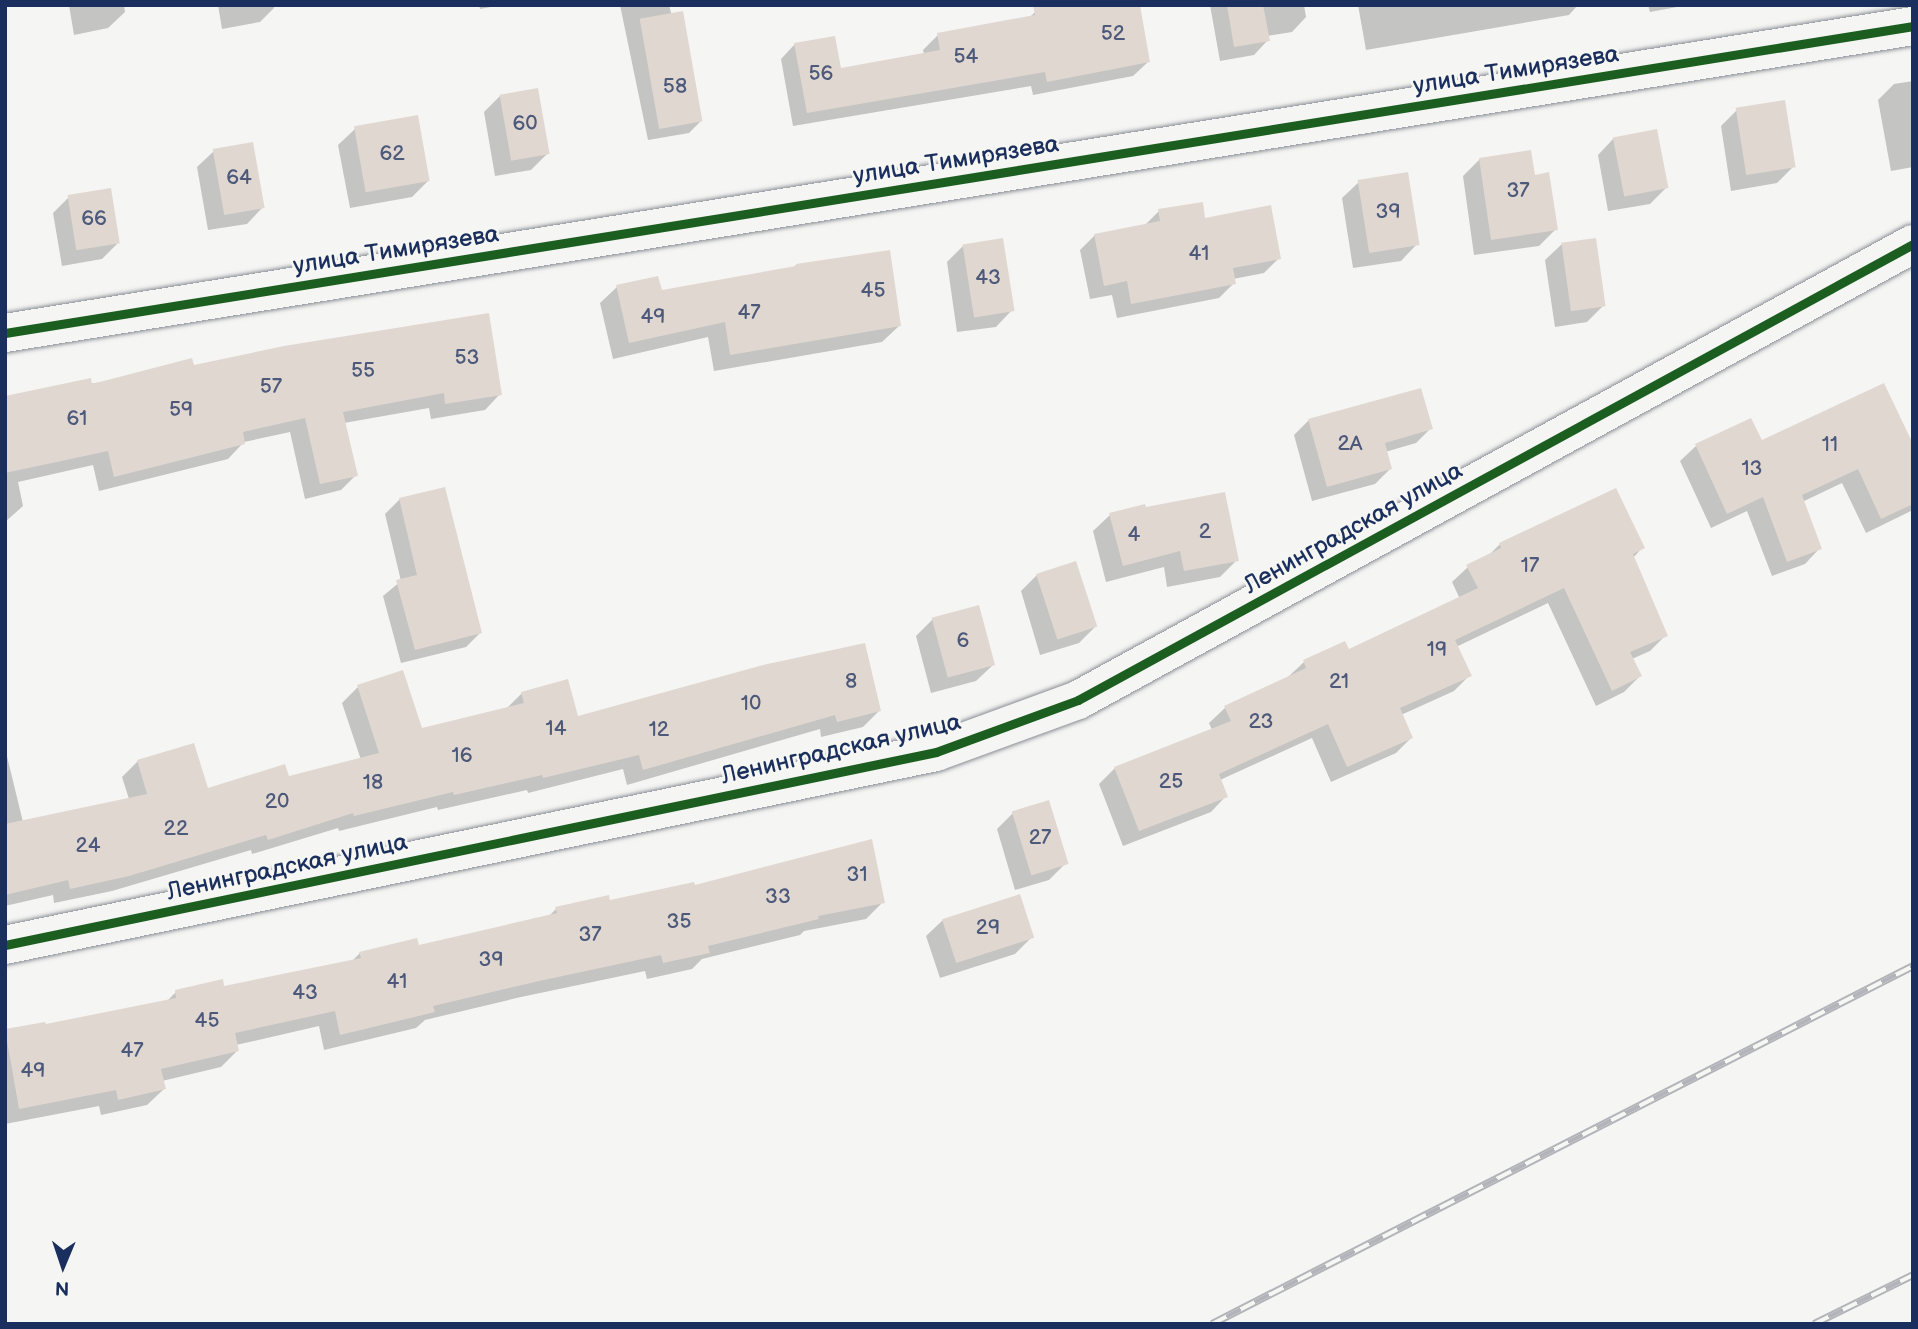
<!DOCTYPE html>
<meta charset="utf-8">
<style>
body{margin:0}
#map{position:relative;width:1918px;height:1329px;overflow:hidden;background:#f5f5f3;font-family:"Balsamiq Sans",sans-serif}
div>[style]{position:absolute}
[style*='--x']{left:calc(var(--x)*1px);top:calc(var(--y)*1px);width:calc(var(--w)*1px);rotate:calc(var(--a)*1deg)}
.shadow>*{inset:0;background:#0003}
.building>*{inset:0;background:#e1d7d1;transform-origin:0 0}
.roads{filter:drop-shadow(0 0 2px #898d95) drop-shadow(0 0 2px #898d95)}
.minor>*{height:38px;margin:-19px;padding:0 19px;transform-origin:19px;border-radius:19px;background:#f5f5f3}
.rail>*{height:8px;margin-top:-4px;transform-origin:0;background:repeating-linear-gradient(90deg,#f6f6f2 0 16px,#b2b4b9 0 32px);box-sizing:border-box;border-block:2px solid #b2b4b9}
.cycleway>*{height:9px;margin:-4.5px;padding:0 4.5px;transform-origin:4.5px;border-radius:4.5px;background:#1b5e20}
span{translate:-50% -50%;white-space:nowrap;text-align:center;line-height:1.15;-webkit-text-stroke:5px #f6f6f2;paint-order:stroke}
.number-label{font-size:21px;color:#4c597b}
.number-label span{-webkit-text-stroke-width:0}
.street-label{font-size:24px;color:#1b2f5e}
.frame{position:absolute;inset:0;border:7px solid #1b2f5e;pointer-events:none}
.north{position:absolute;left:28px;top:1231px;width:70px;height:70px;-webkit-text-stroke:5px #f6f6f2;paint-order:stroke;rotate:182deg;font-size:19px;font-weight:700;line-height:28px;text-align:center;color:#1b2f5e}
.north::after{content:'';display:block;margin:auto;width:24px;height:32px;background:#1b2f5e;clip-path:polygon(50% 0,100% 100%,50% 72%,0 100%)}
</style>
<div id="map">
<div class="shadow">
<div style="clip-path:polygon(69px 5px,124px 5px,125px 12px,108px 28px,74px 35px)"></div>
<div style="clip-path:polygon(218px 5px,274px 5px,274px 8px,260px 22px,222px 29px)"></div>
<div style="clip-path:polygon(479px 5px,501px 5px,480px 9px)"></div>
<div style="clip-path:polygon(620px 5px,669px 5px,701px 121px,689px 133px,648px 140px)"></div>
<div style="clip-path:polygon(1210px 5px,1304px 5px,1306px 17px,1292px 32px,1267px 36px,1268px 40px,1254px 55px,1220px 61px)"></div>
<div style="clip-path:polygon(1358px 5px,1578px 5px,1569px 15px,1366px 50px)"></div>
<div style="clip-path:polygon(1648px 5px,1688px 5px,1650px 12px)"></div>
<div style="clip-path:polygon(1035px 12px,1148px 62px,1133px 76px,1033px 95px,1031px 86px,793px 126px,781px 59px,795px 44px,840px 70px,924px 54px,923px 50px,938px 35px,1029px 18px)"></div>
<div style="clip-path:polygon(1913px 81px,1913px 167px,1891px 171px,1878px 100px,1894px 84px)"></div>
<div style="clip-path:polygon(500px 96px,548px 153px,531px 170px,495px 176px,484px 112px)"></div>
<div style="clip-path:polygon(1737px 110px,1794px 166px,1777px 183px,1731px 191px,1721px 126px)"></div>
<div style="clip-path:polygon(355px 129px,428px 181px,412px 197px,350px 208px,338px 145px)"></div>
<div style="clip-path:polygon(1614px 138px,1667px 187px,1650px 204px,1608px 211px,1598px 155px)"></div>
<div style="clip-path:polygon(214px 151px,263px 207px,247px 224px,208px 230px,197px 167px)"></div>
<div style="clip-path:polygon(1480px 159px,1533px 177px,1556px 229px,1539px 246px,1474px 255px,1463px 176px)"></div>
<div style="clip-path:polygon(1359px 182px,1417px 244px,1401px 261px,1353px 268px,1342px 198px)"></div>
<div style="clip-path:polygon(69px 197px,119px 242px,102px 259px,62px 266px,53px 213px)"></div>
<div style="clip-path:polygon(1159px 211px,1204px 220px,1279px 258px,1264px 273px,1233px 279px,1234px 283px,1219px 298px,1117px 318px,1112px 295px,1090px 299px,1080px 250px,1095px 235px,1144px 226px)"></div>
<div style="clip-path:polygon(1562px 244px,1604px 305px,1587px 322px,1555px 327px,1545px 260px)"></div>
<div style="clip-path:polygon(963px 246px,1012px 310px,996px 327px,957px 332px,947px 262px)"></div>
<div style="clip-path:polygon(796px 265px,899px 326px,882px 342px,714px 371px,708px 337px,613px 359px,600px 303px,617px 287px,660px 292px,793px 268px)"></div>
<div style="clip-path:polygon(192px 367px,500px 394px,485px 410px,431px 419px,429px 408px,344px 423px,356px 475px,341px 490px,305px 499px,290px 432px,244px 442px,228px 459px,99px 491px,93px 465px,18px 482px,23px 506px,5px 522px,5px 398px)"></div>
<div style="clip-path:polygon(1309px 420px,1431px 428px,1416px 443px,1385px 452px,1390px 469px,1375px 484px,1312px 501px,1294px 435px)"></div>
<div style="clip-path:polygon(1750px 421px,1761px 442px,1913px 448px,1913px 510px,1866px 533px,1842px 483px,1802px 502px,1820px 548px,1805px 564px,1772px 576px,1747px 511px,1711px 528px,1680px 461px,1696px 446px)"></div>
<div style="clip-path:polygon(400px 499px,480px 633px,466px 647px,401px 663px,383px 596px,401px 581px,385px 514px)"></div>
<div style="clip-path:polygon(1110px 515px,1237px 560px,1220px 577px,1167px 587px,1164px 567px,1106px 582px,1093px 531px)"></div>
<div style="clip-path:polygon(1500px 544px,1642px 548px,1633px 558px,1666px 635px,1650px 651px,1632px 659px,1640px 676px,1624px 692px,1596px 706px,1548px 603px,1456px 647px,1470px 675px,1454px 691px,1401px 715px,1411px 738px,1396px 753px,1331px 782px,1312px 738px,1220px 780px,1226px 796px,1211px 812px,1123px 846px,1099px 784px,1115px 768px,1212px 730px,1209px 723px,1225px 708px,1288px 677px,1304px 662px,1348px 651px,1460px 599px,1452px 582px,1468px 567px,1487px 557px)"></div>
<div style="clip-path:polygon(1037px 575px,1095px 627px,1079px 643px,1040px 655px,1021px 591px)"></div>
<div style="clip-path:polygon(933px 619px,993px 665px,976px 681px,931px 693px,916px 636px)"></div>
<div style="clip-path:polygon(358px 687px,421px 730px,506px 709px,522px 693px,577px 718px,879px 711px,863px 727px,821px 737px,820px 729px,627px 785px,623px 769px,528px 793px,527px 790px,438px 810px,437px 807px,339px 831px,338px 828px,252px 854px,251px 850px,112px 891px,54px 903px,53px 895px,5px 906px,5px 748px,23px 822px,129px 799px,122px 777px,138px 761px,207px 790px,288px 778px,361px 760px,342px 703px)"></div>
<div style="clip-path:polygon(1013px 813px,1066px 863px,1049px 880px,1015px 890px,997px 829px)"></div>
<div style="clip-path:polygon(694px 887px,883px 902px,866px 919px,804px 931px,800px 935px,702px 959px,692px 969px,647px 979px,645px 971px,521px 997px,425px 1020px,416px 1028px,324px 1050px,319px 1026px,236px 1045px,237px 1051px,221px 1067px,162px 1081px,164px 1089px,147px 1105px,101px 1115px,99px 1106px,5px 1124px,5px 1031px,44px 1024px,44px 1026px,166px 1002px,176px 992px,223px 988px,351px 962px,360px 953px,418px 947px,549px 916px,556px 909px)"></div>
<div style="clip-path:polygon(943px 920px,1032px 937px,1015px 954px,940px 978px,926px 936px)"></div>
</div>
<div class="building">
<div style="clip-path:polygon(1033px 5px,1140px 5px,1150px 62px,1047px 82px,1045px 72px,807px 113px,794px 43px,835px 36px,841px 68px,940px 50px,937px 33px,1035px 15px)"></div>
<div style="clip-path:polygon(1227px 5px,1263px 5px,1270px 41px,1234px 47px)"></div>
<div style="left:683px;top:11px;width:112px;height:44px;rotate:80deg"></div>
<div style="left:538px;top:88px;width:67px;height:39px;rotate:80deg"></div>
<div style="left:1785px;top:100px;width:68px;height:50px;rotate:81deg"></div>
<div style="left:418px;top:115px;width:67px;height:65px;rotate:80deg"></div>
<div style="left:1657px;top:129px;width:60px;height:45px;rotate:79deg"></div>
<div style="left:253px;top:142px;width:67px;height:41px;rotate:80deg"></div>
<div style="clip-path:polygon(1531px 150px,1535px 175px,1549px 172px,1558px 230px,1491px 240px,1479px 158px)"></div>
<div style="left:1408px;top:172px;width:74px;height:51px;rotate:81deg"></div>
<div style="left:111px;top:188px;width:56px;height:44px;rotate:81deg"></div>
<div style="clip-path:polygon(1203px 202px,1205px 218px,1271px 205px,1281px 259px,1233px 268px,1236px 284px,1131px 304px,1127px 281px,1104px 286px,1094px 234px,1160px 221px,1158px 209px)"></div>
<div style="left:1003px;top:238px;width:74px;height:41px;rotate:81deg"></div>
<div style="left:1596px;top:238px;width:69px;height:35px;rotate:82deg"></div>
<div style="clip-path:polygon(890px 250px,901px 326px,730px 355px,725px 322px,629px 343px,616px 285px,658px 276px,662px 290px,796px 266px,796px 264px)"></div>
<div style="clip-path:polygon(489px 313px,502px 395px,445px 404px,444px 393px,343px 412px,358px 476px,320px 484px,305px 418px,243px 432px,245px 444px,114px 477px,108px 451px,5px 473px,5px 396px,91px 378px,92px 384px,192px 358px,194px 365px,284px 346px)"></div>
<div style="clip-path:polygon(1884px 383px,1913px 444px,1913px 504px,1881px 519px,1858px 469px,1802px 495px,1822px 549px,1787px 562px,1763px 497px,1727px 514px,1695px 444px,1751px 418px,1762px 440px)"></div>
<div style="clip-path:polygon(1421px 388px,1433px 429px,1385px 443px,1392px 469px,1327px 487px,1308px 419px)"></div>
<div style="clip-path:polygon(445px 487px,482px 633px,415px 650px,396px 580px,417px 575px,399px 498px)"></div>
<div style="clip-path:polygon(1616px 488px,1645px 548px,1633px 554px,1668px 636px,1630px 652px,1642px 676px,1612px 691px,1564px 588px,1455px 640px,1472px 676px,1400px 708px,1413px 738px,1347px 767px,1328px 724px,1219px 774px,1228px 797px,1139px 831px,1114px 767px,1231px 721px,1224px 706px,1306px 668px,1303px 660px,1345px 641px,1349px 649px,1478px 588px,1466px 565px,1501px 548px,1499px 543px)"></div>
<div style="clip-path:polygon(1225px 492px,1239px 561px,1184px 571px,1180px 551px,1123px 566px,1109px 513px,1145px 504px,1146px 507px)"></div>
<div style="left:1076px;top:561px;width:69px;height:42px;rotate:72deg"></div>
<div style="left:979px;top:605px;width:62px;height:49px;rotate:75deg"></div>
<div style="clip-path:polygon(865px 643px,881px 711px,837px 722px,835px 715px,643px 770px,639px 755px,543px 778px,542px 775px,454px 795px,453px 792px,354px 816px,353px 813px,268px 840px,266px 835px,129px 876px,70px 889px,68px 880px,5px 895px,5px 824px,147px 794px,137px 760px,194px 743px,208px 788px,285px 764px,289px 776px,379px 753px,357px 685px,403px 670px,422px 728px,524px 703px,521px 692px,568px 679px,578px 716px,763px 665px)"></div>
<div style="left:1049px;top:800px;width:67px;height:39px;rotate:73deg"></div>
<div style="clip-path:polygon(872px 839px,885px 903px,818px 916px,819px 919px,708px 946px,710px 953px,663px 963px,661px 955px,539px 981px,433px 1006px,435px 1012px,340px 1035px,335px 1011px,235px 1033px,239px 1051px,161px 1069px,166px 1089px,118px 1100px,116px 1090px,19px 1109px,5px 1029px,45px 1022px,46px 1024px,176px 998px,175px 990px,223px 979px,224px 986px,361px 958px,359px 952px,417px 938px,419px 945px,557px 913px,555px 907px,609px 895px,610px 900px,694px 882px,695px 885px)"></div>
<div style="left:1020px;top:894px;width:46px;height:82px;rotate:72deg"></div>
</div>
<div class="roads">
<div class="minor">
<div style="--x:5;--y:333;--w:1933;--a:-9.14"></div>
<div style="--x:5;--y:945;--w:951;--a:-11.71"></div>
<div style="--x:936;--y:752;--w:151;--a:-20.1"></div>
<div style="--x:1078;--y:700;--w:951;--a:-28.64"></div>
</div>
</div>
<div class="rail">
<div style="--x:1212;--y:1324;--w:787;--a:-27.05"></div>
<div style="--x:1814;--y:1324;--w:110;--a:-26.3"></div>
</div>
<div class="cycleway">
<div style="--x:5;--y:333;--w:1933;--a:-9.14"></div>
<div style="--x:5;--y:945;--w:951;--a:-11.71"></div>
<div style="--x:936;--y:752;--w:151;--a:-20.1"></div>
<div style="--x:1078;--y:700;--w:951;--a:-28.64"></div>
</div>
<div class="number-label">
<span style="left:1113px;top:34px">52</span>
<span style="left:966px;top:57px">54</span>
<span style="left:821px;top:74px">56</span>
<span style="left:675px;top:87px">58</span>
<span style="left:525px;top:124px">60</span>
<span style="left:392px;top:154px">62</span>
<span style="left:239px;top:178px">64</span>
<span style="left:1518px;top:191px">37</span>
<span style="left:1388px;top:212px">39</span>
<span style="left:94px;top:219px">66</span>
<span style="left:1199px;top:254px">41</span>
<span style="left:988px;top:278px">43</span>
<span style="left:873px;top:291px">45</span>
<span style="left:749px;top:313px">47</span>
<span style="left:653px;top:317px">49</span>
<span style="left:467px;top:358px">53</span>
<span style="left:363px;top:371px">55</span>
<span style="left:271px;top:387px">57</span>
<span style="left:181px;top:410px">59</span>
<span style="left:77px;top:419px">61</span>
<span style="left:1350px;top:444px">2А</span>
<span style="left:1830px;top:445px">11</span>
<span style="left:1752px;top:469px">13</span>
<span style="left:1205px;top:532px">2</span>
<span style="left:1134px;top:535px">4</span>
<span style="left:1530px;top:566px">17</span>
<span style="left:963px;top:641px">6</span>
<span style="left:1437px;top:650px">19</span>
<span style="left:851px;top:682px">8</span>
<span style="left:1339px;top:682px">21</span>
<span style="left:751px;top:704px">10</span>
<span style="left:1261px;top:722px">23</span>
<span style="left:556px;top:729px">14</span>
<span style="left:659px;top:730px">12</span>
<span style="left:462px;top:756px">16</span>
<span style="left:1171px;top:782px">25</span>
<span style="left:373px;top:783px">18</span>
<span style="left:277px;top:802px">20</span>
<span style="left:176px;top:829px">22</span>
<span style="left:1040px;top:838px">27</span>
<span style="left:88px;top:846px">24</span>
<span style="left:857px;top:875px">31</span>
<span style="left:778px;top:897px">33</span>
<span style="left:679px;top:922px">35</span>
<span style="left:988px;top:928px">29</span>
<span style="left:590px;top:935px">37</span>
<span style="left:491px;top:960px">39</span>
<span style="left:397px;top:982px">41</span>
<span style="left:305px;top:993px">43</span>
<span style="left:207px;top:1021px">45</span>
<span style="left:132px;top:1051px">47</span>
<span style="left:33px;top:1071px">49</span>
</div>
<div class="street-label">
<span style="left:1516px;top:70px;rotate:-9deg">улица Тимирязева</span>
<span style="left:956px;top:160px;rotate:-9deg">улица Тимирязева</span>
<span style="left:396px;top:250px;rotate:-9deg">улица Тимирязева</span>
<span style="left:1353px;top:528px;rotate:-29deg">Ленинградская улица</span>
<span style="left:841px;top:749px;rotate:-13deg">Ленинградская улица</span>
<span style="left:287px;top:867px;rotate:-12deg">Ленинградская улица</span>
</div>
<div class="frame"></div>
<div class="north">N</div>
</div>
